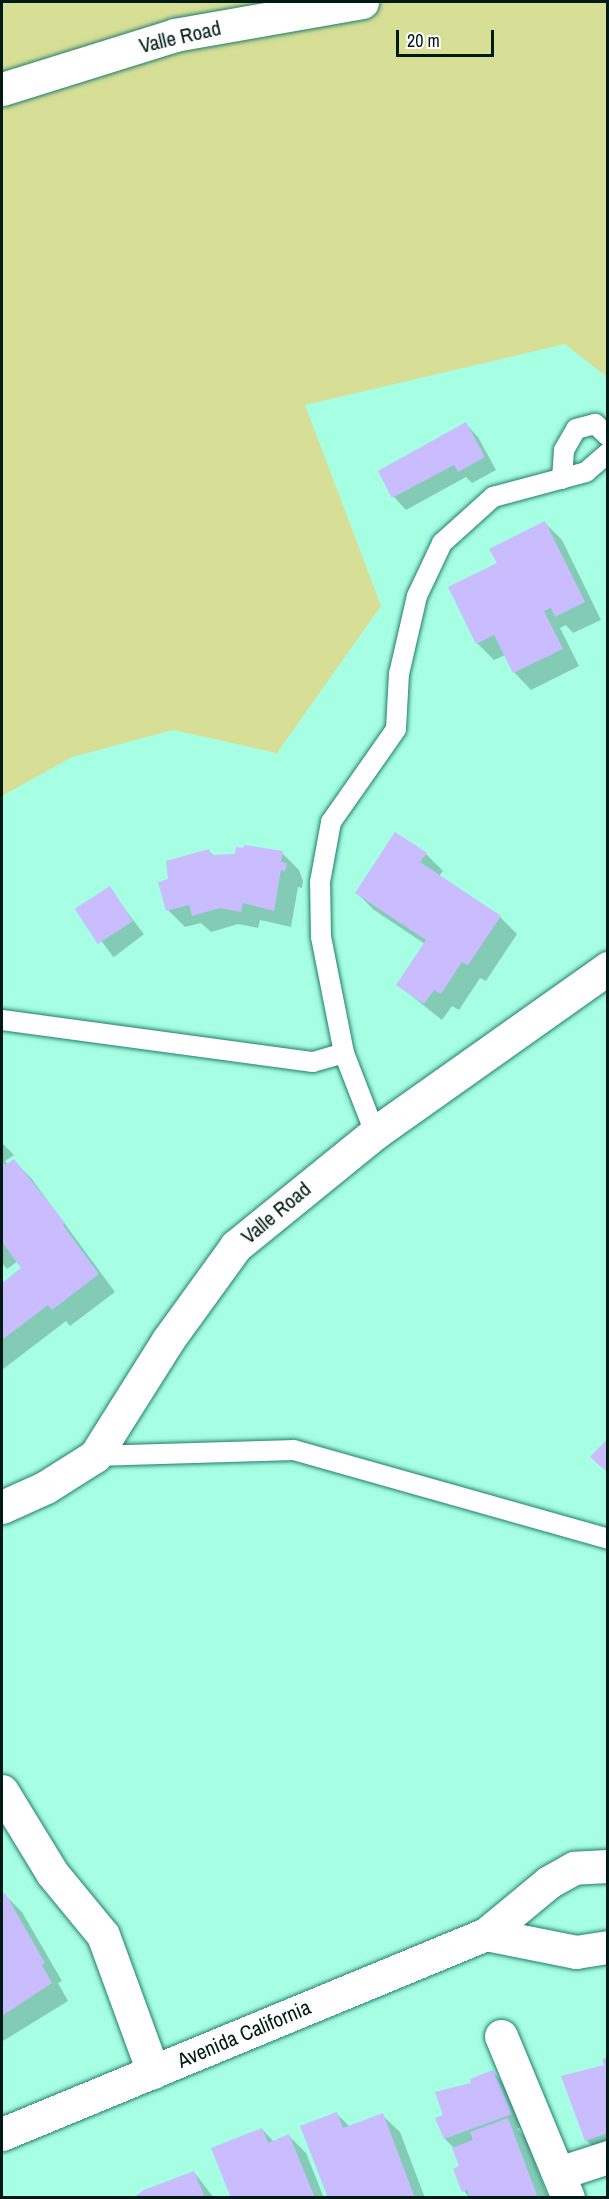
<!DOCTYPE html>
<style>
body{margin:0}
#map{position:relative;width:609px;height:2199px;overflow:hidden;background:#a6fee3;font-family:"Archivo Narrow",sans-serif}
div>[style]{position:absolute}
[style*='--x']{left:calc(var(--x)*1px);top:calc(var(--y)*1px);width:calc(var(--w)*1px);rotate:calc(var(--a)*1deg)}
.green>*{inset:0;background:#d7df97}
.shadow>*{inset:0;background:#0003;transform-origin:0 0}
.building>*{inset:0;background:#c9bdff;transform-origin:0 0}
.roads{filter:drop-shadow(0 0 2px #217f69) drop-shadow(0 0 2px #217f69)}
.service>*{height:20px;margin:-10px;padding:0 10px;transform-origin:10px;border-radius:10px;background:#fff}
.minor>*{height:33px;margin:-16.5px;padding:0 16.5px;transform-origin:16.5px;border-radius:16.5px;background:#fff}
.tertiary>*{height:33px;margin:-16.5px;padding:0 16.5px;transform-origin:16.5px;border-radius:16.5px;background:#fff}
span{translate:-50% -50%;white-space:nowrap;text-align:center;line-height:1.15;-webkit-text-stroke:4.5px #fff;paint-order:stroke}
.street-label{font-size:21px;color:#011b14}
.frame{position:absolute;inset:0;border:3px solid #011b14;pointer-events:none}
.scale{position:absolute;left:396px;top:30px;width:98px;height:27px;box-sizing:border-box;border:3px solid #011b14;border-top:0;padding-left:8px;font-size:18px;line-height:21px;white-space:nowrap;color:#011b14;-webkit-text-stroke:4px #fff;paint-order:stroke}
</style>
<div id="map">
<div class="green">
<div style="clip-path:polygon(2px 2px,607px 2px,607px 377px,565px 344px,305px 405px,381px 606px,277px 753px,173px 730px,72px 757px,2px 796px)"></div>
</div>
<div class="shadow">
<div style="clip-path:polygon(466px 424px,478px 437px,496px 470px,472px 483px,466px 477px,406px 510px,394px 497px,380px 471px)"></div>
<div style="clip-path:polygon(545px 523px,562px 540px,601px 620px,573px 633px,566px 625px,560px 628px,579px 666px,531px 690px,514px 672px,505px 655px,494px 660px,477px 643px)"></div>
<div style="clip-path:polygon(209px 851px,215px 857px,282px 853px,299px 870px,303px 881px,302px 888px,298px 887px,291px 927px,260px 920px,258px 928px,238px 924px,211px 932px,201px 923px,185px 927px,168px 910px,170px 881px)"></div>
<div style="clip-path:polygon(426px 854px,443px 871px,439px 876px,500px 917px,517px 934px,486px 981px,480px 978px,459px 1010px,452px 1006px,442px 1020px,398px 985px,425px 944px,374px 910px,357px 893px)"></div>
<div style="left:109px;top:888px;width:58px;height:38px;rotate:53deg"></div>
<div style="clip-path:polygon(2px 1143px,14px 1155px,5px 1161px,8px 1165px,14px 1161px,31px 1178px,115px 1292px,70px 1326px,66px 1321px,2px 1370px,2px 1285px,23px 1268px,18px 1261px,7px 1269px,2px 1263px)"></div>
<div style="clip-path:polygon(5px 1895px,22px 1912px,62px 1981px,58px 1983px,68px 2001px,3px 2041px,2px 1897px)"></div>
<div style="clip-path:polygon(608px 2059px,608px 2156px,604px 2157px,586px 2140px)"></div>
<div style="clip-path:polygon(493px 2072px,505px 2085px,523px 2126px,517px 2129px,525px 2137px,548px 2198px,470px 2198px,464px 2191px,455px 2169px,460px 2167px,455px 2149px,445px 2139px,437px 2119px,445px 2116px,473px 2084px)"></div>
<div style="clip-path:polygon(336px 2113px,350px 2127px,382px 2115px,400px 2132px,425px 2198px,330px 2198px)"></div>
<div style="clip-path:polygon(262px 2129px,274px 2142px,289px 2136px,306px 2153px,324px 2198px,232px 2198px)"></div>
<div style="clip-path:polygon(194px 2172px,214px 2198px,135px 2198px)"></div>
</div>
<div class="building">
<div style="clip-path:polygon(466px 422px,485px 457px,458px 472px,454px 465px,392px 498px,378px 471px)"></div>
<div style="clip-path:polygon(545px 521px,585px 602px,555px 617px,551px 608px,544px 611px,563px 649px,513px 673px,494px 635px,476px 644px,448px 587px,497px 563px,489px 549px)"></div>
<div style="clip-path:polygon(395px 832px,427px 853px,420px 862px,501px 916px,468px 965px,462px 962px,441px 994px,434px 990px,424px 1004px,396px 985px,426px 940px,355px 893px)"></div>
<div style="clip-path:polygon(244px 845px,283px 851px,281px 862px,287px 863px,285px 871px,281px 870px,274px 911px,243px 903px,241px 912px,220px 908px,192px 916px,189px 905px,166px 911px,158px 882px,168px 879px,166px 861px,209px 849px,211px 855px,235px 854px,236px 847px,243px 848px)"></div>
<div style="left:110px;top:886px;width:42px;height:42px;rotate:57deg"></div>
<div style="clip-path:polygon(14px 1159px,65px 1223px,63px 1225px,99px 1274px,52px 1310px,48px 1305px,2px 1340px,2px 1283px,21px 1268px,2px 1242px,2px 1160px,5px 1165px)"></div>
<div style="clip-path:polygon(608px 1438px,608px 1473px,590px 1457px)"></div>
<div style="clip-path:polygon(5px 1893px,45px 1963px,42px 1965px,52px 1983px,2px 2016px,2px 1895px)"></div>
<div style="clip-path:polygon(608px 2057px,608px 2133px,585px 2141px,561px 2076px,604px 2065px,602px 2059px)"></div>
<div style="clip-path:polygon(493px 2070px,512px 2114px,444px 2139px,435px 2118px,443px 2115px,435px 2092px,471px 2083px,470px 2079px)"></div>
<div style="clip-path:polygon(337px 2112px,343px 2128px,383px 2113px,415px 2198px,328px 2198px,300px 2126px)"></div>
<div style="clip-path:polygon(508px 2118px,538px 2198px,470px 2198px,467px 2190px,462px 2192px,453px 2169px,459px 2166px,452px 2148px,473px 2140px,470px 2132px)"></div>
<div style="clip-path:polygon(262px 2128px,268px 2143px,289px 2134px,315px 2198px,231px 2198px,211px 2148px)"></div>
<div style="clip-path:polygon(194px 2171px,205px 2198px,132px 2198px,144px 2190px)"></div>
</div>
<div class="roads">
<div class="service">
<div style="--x:562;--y:479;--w:29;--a:-86"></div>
<div style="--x:564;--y:450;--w:24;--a:-60"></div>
<div style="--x:576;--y:429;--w:20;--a:-15"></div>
<div style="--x:595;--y:424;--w:18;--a:43"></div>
<div style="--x:2;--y:1020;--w:314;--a:7.7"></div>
<div style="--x:313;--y:1062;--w:32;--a:-16"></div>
<div style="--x:375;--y:1133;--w:86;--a:-111.2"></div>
<div style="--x:344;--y:1053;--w:118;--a:-101.2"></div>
<div style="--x:321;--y:937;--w:55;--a:-91"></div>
<div style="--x:320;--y:882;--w:61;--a:-79.6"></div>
<div style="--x:331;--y:822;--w:113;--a:-55"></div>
<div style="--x:396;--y:729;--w:55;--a:-86.9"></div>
<div style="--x:399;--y:674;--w:80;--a:-77"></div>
<div style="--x:417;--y:596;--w:59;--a:-64.7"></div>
<div style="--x:442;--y:543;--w:69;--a:-42"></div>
<div style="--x:493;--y:497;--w:96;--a:-15"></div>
<div style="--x:586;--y:472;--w:29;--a:-41"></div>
<div style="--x:95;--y:1456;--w:199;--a:-1.7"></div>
<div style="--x:294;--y:1450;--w:326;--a:15.8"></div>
</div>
<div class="minor">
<div style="--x:2;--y:89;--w:181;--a:-17.3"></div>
<div style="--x:175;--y:35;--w:190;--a:-10"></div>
<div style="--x:2;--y:1507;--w:48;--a:-24.4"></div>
<div style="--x:46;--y:1487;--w:58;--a:-32.3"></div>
<div style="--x:95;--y:1456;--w:137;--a:-57.8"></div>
<div style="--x:168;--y:1340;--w:116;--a:-54.1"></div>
<div style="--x:236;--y:1246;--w:179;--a:-39.1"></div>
<div style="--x:375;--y:1133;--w:286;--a:-35.3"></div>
<div style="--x:2;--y:1791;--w:96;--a:58.6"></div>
<div style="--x:52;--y:1873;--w:80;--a:50.6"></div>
<div style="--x:103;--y:1935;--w:146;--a:69.9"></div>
<div style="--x:501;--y:2036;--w:175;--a:67.5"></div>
<div style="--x:559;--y:2173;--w:52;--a:-18.1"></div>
</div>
<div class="tertiary">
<div style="--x:608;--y:1866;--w:34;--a:177"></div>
<div style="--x:574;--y:1868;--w:29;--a:151"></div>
<div style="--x:549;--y:1882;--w:82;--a:140.5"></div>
<div style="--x:486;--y:1934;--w:92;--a:11.3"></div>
<div style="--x:576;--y:1952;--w:32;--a:-9"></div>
<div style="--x:2;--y:2134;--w:524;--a:-22.45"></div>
</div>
</div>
<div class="street-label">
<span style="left:180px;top:37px;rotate:-13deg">Valle Road</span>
<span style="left:276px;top:1213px;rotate:-40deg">Valle Road</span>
<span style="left:244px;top:2034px;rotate:-23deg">Avenida California</span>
</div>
<div class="frame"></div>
<div class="scale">20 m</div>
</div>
